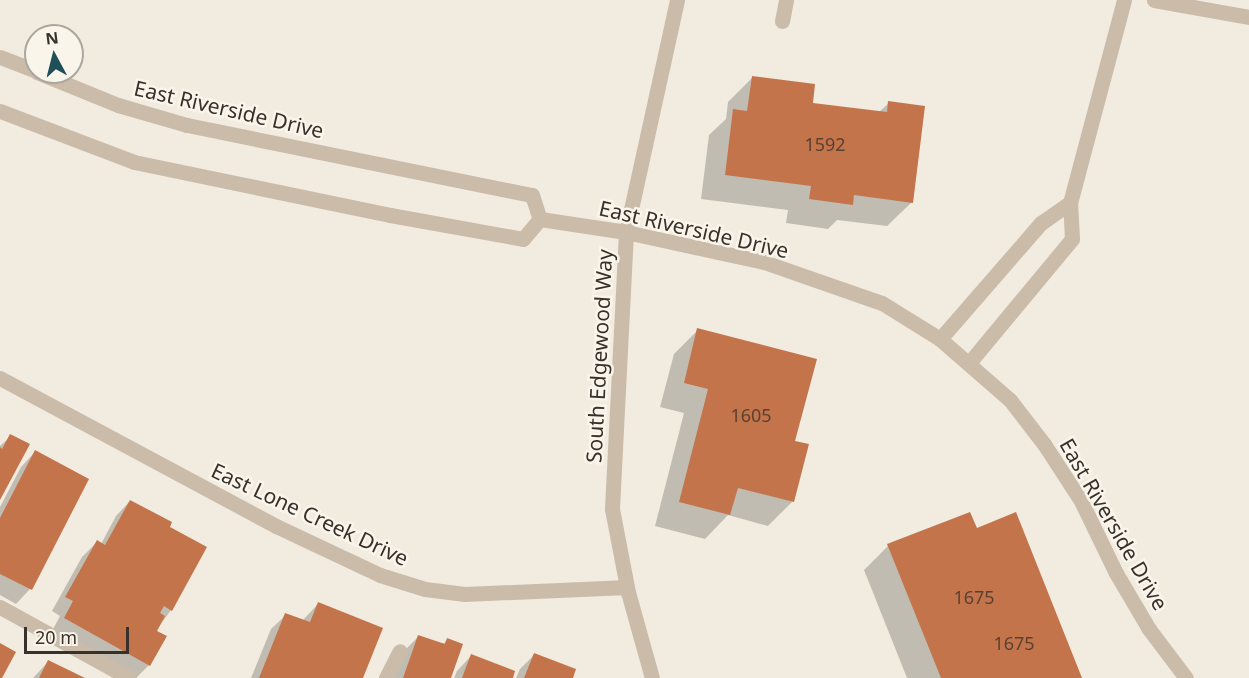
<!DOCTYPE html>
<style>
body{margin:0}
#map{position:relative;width:1249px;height:678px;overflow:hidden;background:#f2ebdf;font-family:"Noto Sans",sans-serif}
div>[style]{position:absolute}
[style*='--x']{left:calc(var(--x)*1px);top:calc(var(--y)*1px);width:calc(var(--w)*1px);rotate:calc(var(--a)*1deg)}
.shadow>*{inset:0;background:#0003}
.building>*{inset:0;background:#c4744b}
.service>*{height:15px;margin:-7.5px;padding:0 7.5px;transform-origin:7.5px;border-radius:7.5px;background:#cbbcaa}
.minor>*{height:15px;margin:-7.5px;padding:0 7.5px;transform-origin:7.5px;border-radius:7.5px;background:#cbbcaa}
.tertiary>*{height:15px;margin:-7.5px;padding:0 7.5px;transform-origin:7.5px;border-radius:7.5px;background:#cbbcaa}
span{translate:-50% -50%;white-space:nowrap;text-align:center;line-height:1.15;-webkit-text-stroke:5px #faf5eb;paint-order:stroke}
.number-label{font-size:18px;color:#5b4132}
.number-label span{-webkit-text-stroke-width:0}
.street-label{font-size:21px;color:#38302a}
.north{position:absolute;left:24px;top:24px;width:60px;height:60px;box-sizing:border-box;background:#faf5eb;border:2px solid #aca69e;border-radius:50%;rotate:353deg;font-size:16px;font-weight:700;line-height:24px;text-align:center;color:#38302a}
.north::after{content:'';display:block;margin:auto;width:21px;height:27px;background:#1f505a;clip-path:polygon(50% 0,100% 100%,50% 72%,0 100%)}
.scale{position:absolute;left:24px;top:627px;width:105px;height:27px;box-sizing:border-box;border:3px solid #38302a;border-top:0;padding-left:8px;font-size:18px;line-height:21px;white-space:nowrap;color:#38302a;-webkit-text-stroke:4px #faf5eb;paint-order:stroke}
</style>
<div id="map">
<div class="shadow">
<div style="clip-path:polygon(752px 78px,811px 104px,878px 113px,889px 103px,912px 202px,887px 226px,837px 220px,828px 229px,786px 223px,788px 210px,701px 199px,709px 135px,726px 119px,728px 102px)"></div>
<div style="clip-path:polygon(698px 330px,793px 501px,768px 526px,728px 515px,705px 539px,655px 526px,684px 413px,660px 407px,674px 354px)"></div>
<div style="clip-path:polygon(11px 436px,0 497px,0 446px)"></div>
<div style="clip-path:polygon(35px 452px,87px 479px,30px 589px,16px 604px,0 595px,0 507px,21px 467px)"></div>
<div style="clip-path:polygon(130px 501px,168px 527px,171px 610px,155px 632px,149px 665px,136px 678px,51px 633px,60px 616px,52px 611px,82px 557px,97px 542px,101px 544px,116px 516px)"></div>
<div style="clip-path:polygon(888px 546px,1081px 678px,907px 678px,864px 570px)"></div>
<div style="clip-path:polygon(318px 604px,361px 678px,251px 678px,271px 629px,286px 615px,302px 621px)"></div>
<div style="clip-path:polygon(418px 637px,442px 645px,447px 640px,450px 678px,394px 678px,404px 651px)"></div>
<div style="clip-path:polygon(534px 655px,572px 678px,516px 678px,520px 669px)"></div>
<div style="clip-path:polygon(471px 656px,511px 678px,454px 678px,457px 671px)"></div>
<div style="clip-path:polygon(48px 662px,82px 678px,33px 678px)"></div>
</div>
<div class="building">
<div style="clip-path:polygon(752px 76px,815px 84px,813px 103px,887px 112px,888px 101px,925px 106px,913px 203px,854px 195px,853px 205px,809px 199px,811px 186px,725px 175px,733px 109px,747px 111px)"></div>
<div style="clip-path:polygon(697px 328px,817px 359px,795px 441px,809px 444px,794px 502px,738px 488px,730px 515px,679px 502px,708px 389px,684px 383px)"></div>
<div style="clip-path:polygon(10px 434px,30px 444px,0 500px,0 447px,2px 449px)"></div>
<div style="clip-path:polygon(35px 450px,89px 479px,32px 590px,0 574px,0 518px)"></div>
<div style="clip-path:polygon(130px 500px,172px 522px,170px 527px,207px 547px,172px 611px,164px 606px,160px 613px,165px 616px,157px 631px,167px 636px,150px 666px,64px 618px,73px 601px,65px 597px,97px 540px,105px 545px)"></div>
<div style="clip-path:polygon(970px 512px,977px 528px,1016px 512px,1082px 678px,941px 678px,887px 544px)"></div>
<div style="clip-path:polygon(318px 602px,383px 628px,363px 678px,259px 678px,285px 613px,310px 622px)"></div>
<div style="clip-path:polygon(418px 635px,445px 644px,447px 638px,463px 644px,451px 678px,403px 678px)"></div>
<div style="clip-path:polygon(0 643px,16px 652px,2px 678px,0 678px)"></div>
<div style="clip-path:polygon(534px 653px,576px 669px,573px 678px,524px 678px)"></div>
<div style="clip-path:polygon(471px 654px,515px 671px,513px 678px,462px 678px)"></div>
<div style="clip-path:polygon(48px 660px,85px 678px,39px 678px)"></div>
</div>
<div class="service">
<div style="--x:1154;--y:0;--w:97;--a:10.1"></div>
<div style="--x:782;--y:21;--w:21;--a:-79"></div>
<div style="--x:940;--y:339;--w:154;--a:-49"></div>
<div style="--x:1041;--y:223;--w:35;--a:-35"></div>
<div style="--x:969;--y:363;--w:161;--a:-50.3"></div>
<div style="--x:1072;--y:239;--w:36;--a:-93"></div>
<div style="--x:1070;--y:203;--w:210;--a:-75.1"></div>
<div style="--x:0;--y:607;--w:147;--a:28.8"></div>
<div style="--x:386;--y:678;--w:30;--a:-63"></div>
</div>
<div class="minor">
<div style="--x:626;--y:232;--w:277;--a:92.9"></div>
<div style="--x:612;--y:509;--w:85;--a:79.1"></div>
<div style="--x:628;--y:592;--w:89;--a:74.4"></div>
<div style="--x:0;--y:378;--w:313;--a:28.2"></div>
<div style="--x:276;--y:526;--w:115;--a:25.2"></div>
<div style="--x:380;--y:575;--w:47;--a:17.3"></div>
<div style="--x:425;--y:589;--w:40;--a:7.1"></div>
<div style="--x:465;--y:594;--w:162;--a:-2.5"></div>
</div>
<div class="tertiary">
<div style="--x:0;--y:57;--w:39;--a:21"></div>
<div style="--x:37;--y:72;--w:87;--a:22.2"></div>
<div style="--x:118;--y:105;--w:72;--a:16.2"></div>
<div style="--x:187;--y:125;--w:352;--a:11.5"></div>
<div style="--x:532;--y:195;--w:25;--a:72"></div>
<div style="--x:0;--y:111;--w:143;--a:20.8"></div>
<div style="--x:134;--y:162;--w:261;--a:11.7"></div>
<div style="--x:390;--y:215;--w:135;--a:10.2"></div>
<div style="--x:523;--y:239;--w:26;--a:-50"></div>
<div style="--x:540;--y:219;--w:87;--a:8.6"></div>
<div style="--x:626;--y:232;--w:141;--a:12.3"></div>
<div style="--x:764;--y:262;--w:125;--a:19.2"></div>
<div style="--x:882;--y:303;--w:68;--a:31.8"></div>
<div style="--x:940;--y:339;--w:93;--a:41.1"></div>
<div style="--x:1010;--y:400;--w:56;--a:52.3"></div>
<div style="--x:1044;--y:444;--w:68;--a:57"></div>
<div style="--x:1081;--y:501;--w:80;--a:64.1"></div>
<div style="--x:1116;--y:573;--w:65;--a:59.5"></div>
<div style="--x:1149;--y:629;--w:61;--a:52.9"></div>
<div style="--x:626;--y:232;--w:238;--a:-77.6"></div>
</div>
<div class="number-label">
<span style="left:825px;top:144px">1592</span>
<span style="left:751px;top:415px">1605</span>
<span style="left:974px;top:597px">1675</span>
<span style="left:1014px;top:643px">1675</span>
</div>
<div class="street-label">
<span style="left:229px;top:109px;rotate:13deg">East Riverside Drive</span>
<span style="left:694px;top:229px;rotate:13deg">East Riverside Drive</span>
<span style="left:599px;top:356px;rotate:-87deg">South Edgewood Way</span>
<span style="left:310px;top:514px;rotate:25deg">East Lone Creek Drive</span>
<span style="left:1114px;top:524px;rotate:60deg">East Riverside Drive</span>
</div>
<div class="north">N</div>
<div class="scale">20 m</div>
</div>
